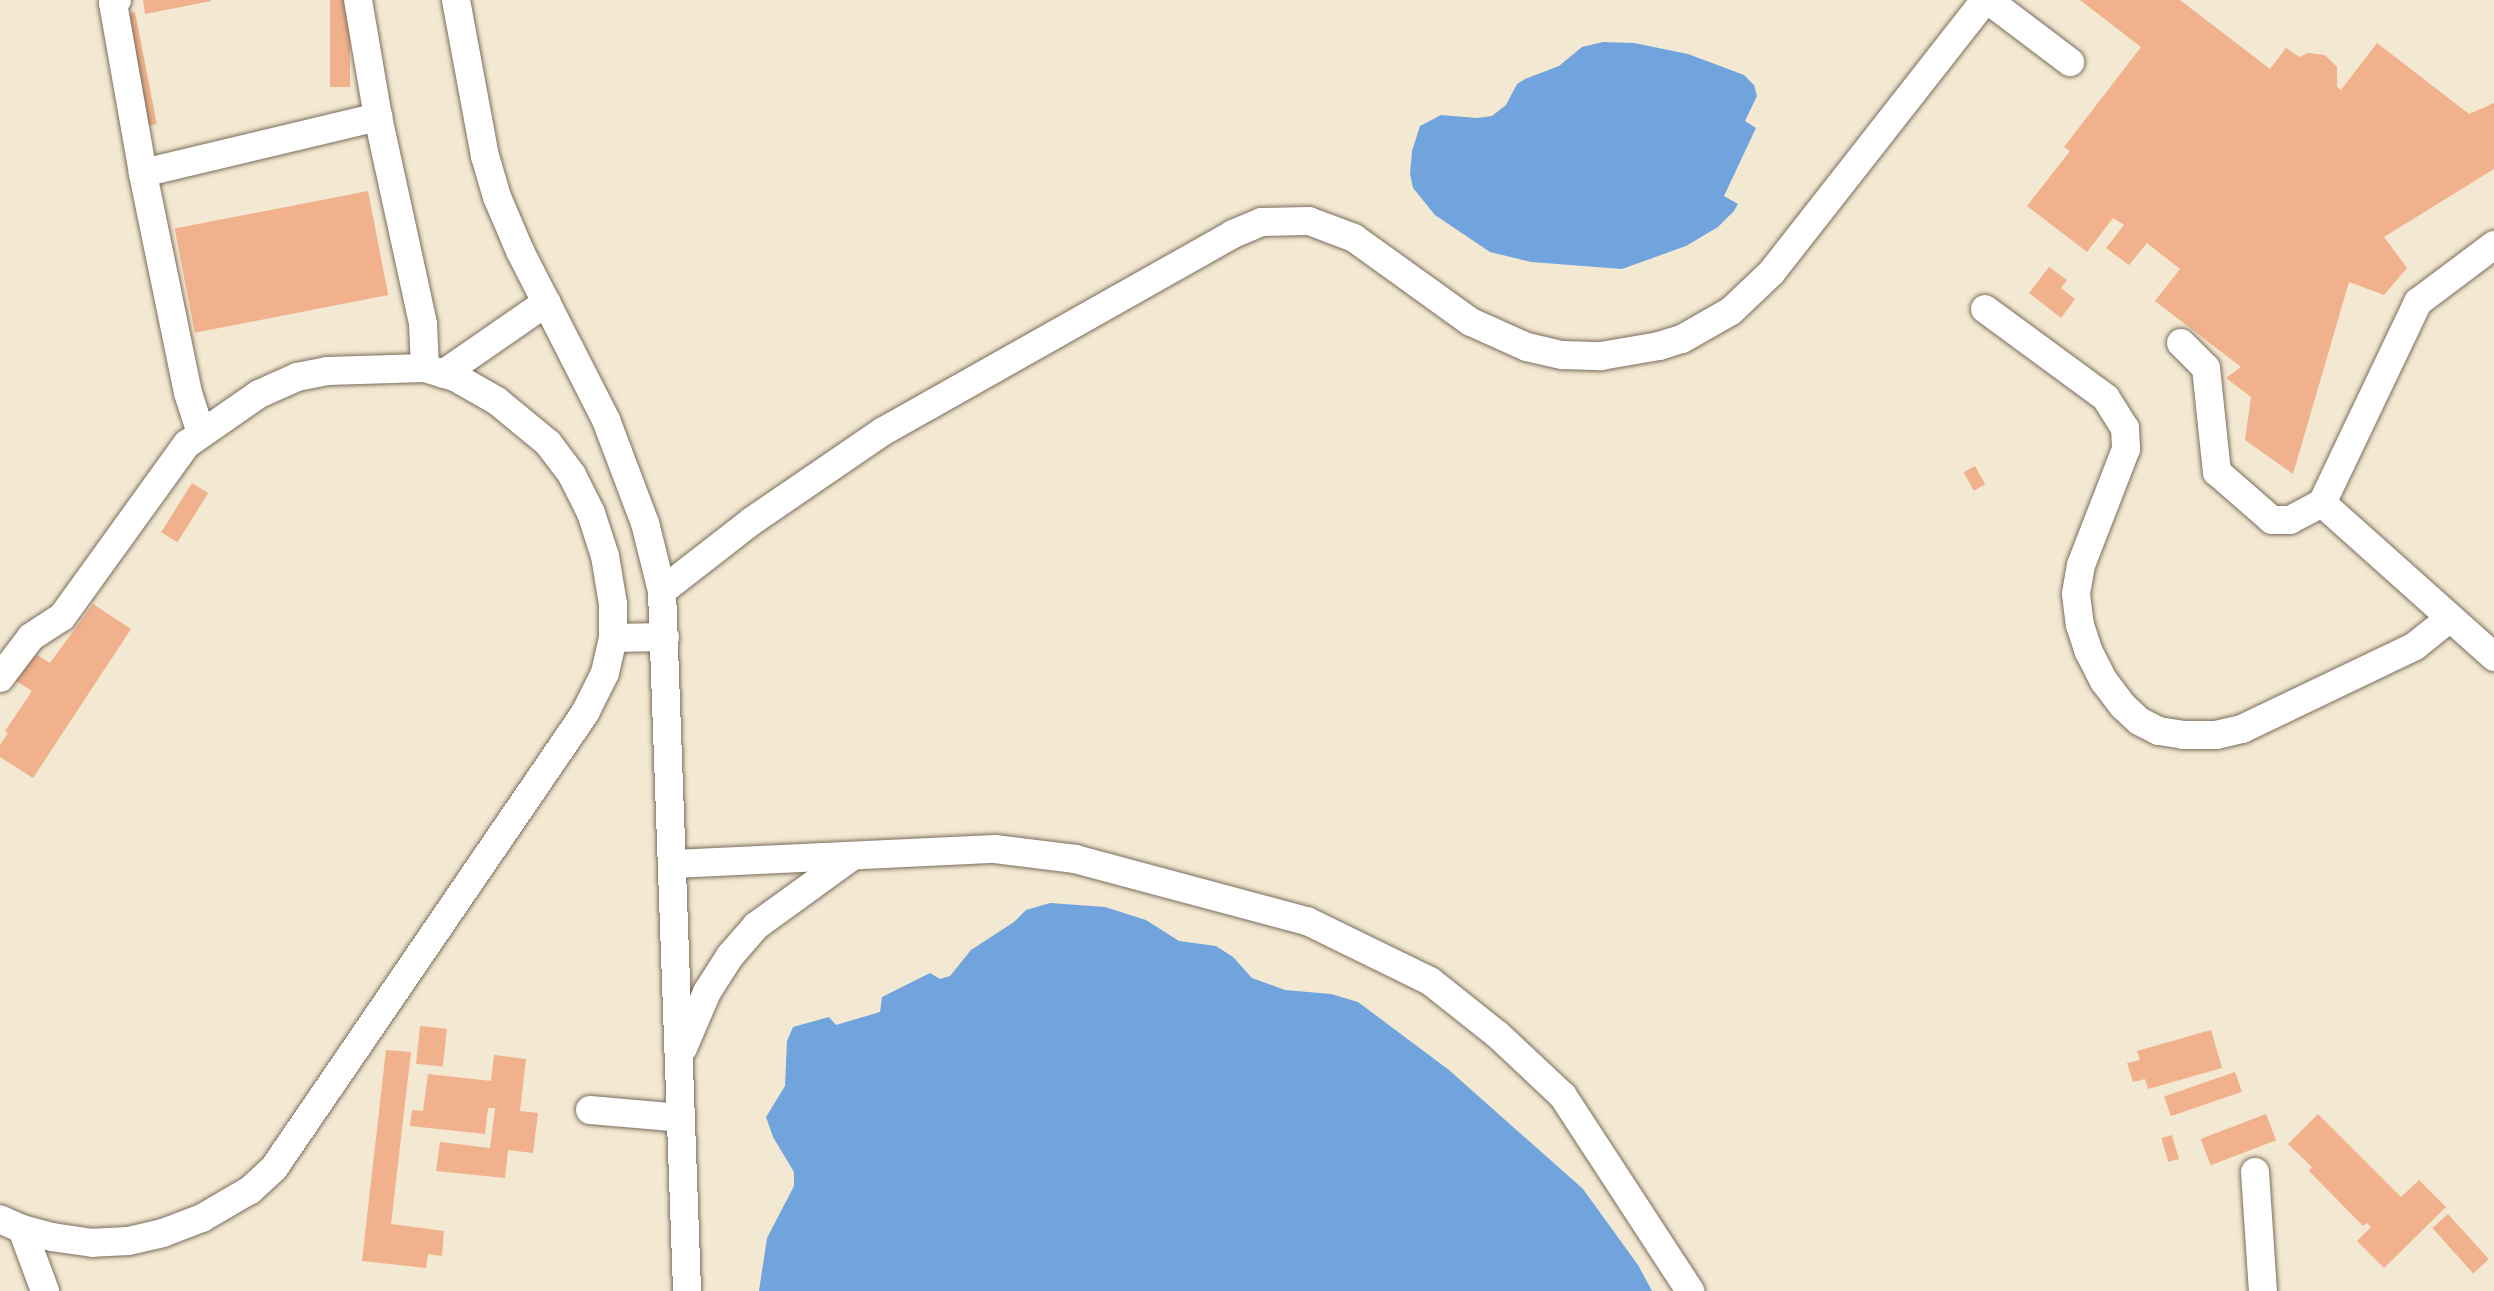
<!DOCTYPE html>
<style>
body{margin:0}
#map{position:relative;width:2494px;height:1291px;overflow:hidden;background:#f3e8d1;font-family:"Libre Caslon Text",serif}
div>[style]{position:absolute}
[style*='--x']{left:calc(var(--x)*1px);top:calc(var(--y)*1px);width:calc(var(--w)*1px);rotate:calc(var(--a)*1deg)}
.water>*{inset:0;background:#71a4dd}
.building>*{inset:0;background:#f0b18c;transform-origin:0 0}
.roads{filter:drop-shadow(0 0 2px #7b6c5d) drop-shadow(0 0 2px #7b6c5d)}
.minor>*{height:28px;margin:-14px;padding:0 14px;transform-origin:14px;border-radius:14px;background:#fff}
span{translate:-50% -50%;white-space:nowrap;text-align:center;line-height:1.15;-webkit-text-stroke:7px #fbf7ec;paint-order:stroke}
</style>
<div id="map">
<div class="water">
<div style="clip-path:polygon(1603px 42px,1634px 43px,1688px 54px,1744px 75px,1754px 85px,1757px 96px,1745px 121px,1756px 128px,1724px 196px,1738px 204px,1734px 211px,1718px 227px,1686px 246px,1622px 269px,1531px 262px,1490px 252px,1435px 215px,1413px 188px,1410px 174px,1412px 151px,1420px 126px,1441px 115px,1477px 118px,1492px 116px,1506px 105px,1517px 84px,1525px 79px,1559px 66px,1582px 47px)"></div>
<div style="clip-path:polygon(1050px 903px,1105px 907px,1146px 920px,1179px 941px,1216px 946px,1233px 957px,1252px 978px,1285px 990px,1331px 994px,1358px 1002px,1449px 1070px,1583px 1189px,1638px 1265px,1652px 1291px,759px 1291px,767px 1238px,794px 1186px,794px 1172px,773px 1137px,766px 1117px,785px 1086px,787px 1041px,793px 1027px,829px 1017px,836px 1025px,880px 1012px,882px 997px,930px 973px,940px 979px,950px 976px,971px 950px,1014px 922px,1026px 910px)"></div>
</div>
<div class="building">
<div style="clip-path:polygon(143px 0,211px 0,211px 1px,145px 14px)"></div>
<div style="left:330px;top:0;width:20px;height:87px"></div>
<div style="clip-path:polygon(2080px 0,2180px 0,2270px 69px,2286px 48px,2299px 57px,2308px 53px,2325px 55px,2337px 67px,2337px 87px,2341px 90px,2377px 43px,2469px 114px,2494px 103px,2494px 169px,2384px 237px,2407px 268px,2384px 295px,2349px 282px,2293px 474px,2245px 440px,2251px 397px,2226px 378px,2241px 367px,2155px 301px,2180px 269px,2147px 243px,2129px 265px,2106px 248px,2124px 225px,2113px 218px,2087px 252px,2027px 206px,2070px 151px,2064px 147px,2141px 47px)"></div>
<div style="left:135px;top:12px;width:114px;height:15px;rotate:79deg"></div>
<div style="left:368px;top:191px;width:106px;height:197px;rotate:79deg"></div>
<div style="clip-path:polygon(2049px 267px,2067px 280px,2061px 288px,2075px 299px,2061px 318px,2029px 293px)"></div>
<div style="left:1975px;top:466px;width:21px;height:13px;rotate:61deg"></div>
<div style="left:192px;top:483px;width:19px;height:58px;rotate:32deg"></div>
<div style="clip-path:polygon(93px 604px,131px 629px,33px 778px,0 757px,0 745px,8px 733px,5px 731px,32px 691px,13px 679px,31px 651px,50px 663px)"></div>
<div style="left:420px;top:1026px;width:27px;height:38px;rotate:6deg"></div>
<div style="clip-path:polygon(2211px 1030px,2222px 1068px,2148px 1089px,2145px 1079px,2133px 1082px,2127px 1063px,2140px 1060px,2137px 1051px)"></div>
<div style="clip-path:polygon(386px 1050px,411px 1052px,391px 1224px,444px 1231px,442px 1256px,428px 1254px,426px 1268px,362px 1261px)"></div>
<div style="clip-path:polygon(494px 1055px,526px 1059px,520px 1111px,538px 1113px,533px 1153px,508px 1150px,505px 1178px,436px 1171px,440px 1142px,490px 1148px,495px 1108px,488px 1108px,485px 1134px,410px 1126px,412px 1110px,423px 1111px,428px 1074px,491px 1081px)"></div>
<div style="left:2235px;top:1072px;width:21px;height:75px;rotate:71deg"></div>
<div style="left:2266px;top:1114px;width:28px;height:70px;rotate:69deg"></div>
<div style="clip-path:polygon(2318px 1114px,2401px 1197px,2419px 1180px,2446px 1207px,2384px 1268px,2357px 1241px,2371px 1227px,2367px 1223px,2363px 1226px,2309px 1171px,2312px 1167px,2288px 1144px)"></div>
<div style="left:2172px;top:1135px;width:25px;height:11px;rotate:74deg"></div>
<div style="left:2448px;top:1214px;width:61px;height:21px;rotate:48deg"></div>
</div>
<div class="roads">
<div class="minor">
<div style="--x:117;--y:0;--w:5;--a:143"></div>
<div style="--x:113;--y:3;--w:173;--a:80"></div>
<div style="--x:358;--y:0;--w:119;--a:80.3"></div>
<div style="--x:456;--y:0;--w:159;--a:79.5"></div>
<div style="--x:485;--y:156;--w:43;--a:73.7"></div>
<div style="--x:497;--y:197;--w:59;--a:66.9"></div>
<div style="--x:520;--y:251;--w:190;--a:63"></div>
<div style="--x:606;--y:420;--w:110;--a:69.3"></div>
<div style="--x:645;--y:523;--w:70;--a:76"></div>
<div style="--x:662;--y:591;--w:700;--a:87.95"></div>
<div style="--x:1988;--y:0;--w:103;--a:37.1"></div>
<div style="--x:2494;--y:245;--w:95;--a:143.1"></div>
<div style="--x:2418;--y:302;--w:223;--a:115.5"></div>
<div style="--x:2322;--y:503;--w:231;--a:41.8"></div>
<div style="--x:1985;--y:309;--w:150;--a:36.3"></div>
<div style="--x:2106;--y:398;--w:36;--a:58"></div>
<div style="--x:2125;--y:428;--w:21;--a:87"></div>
<div style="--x:2126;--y:449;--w:124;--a:111.2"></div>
<div style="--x:2081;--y:565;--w:29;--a:100"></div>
<div style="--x:2076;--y:594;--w:31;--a:83"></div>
<div style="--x:2080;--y:625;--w:28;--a:72"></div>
<div style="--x:2089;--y:652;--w:33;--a:63"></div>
<div style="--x:2104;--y:681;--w:31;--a:53"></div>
<div style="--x:2123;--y:706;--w:22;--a:43"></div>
<div style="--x:2139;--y:721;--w:22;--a:27"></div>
<div style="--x:2159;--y:731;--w:24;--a:9"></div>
<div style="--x:2183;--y:735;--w:33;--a:0"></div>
<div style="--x:2216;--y:735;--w:27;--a:-13"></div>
<div style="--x:2242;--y:729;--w:192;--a:-25.6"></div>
<div style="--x:2415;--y:646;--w:45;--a:-38.7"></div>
<div style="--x:2181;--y:343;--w:35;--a:45"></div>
<div style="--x:2206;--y:368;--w:105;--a:84"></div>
<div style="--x:2217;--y:472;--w:73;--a:41.1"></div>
<div style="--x:2272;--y:520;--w:18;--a:0"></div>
<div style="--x:2290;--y:520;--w:36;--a:-28"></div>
<div style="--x:443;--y:374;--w:126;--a:-34.7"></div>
<div style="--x:201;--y:433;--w:42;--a:-108"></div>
<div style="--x:188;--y:393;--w:225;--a:-101.6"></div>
<div style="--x:143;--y:173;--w:242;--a:-13.4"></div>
<div style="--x:378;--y:117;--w:212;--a:77.7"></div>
<div style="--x:423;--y:324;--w:44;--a:87.4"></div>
<div style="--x:662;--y:591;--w:114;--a:-37.9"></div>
<div style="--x:752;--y:521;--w:158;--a:-34.4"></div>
<div style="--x:882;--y:432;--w:403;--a:-29.4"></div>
<div style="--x:1233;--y:234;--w:30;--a:-23"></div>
<div style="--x:1261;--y:222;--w:48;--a:-1.2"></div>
<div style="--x:1309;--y:221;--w:48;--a:20.7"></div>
<div style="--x:1354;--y:238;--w:144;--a:35.7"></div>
<div style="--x:1471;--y:322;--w:61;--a:24.1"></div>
<div style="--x:1527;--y:347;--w:37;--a:13"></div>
<div style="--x:1563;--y:355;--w:38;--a:2"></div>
<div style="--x:1601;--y:356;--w:59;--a:-9.8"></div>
<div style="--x:1659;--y:346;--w:24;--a:-17"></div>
<div style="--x:1682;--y:339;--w:56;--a:-29.7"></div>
<div style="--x:1731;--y:311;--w:55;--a:-43.5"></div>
<div style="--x:1771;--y:273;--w:347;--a:-51.9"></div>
<div style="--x:613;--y:638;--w:52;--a:-1.1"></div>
<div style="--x:0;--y:678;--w:51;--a:-52.9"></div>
<div style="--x:31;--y:637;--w:37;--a:-33"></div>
<div style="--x:62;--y:617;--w:213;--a:-54.2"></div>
<div style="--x:187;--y:444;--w:88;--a:-34.8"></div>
<div style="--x:259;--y:394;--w:42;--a:-24.1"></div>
<div style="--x:297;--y:377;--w:31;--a:-11"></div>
<div style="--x:327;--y:371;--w:98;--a:-1.8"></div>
<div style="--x:425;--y:368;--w:31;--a:17"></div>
<div style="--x:455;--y:377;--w:48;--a:29.7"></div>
<div style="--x:497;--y:401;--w:66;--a:39.5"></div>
<div style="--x:548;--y:443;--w:40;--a:53"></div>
<div style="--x:572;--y:475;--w:42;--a:63.4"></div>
<div style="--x:591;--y:513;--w:45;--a:72"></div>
<div style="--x:605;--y:556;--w:49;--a:80.5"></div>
<div style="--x:613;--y:604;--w:34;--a:90"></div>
<div style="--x:613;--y:638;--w:36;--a:103"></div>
<div style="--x:605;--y:673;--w:45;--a:116.6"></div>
<div style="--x:585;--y:713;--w:551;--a:124.35"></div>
<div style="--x:274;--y:1168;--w:33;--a:137"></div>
<div style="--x:250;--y:1190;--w:56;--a:149.7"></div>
<div style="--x:202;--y:1218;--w:42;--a:159"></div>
<div style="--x:163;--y:1233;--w:36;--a:167"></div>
<div style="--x:128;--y:1241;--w:35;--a:177"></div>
<div style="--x:93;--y:1243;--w:41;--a:-171.7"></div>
<div style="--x:52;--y:1237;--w:31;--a:-165"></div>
<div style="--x:22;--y:1229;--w:24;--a:-156"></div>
<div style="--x:674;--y:864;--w:321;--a:-2.7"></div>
<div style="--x:995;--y:849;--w:81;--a:7.1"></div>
<div style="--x:1075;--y:859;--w:240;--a:15"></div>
<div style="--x:1307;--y:921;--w:137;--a:26"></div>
<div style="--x:1430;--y:981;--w:87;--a:38.5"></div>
<div style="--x:1498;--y:1035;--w:89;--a:43.2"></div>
<div style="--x:1563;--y:1096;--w:233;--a:56.9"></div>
<div style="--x:683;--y:1048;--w:61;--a:-66.8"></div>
<div style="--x:707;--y:992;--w:43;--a:-57.4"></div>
<div style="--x:730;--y:956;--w:40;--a:-49"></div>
<div style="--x:756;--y:926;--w:116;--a:-35.9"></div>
<div style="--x:590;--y:1110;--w:91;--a:5"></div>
<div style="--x:2255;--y:1172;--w:119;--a:86.2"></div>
<div style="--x:22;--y:1229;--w:66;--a:69.6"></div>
</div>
</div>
</div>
